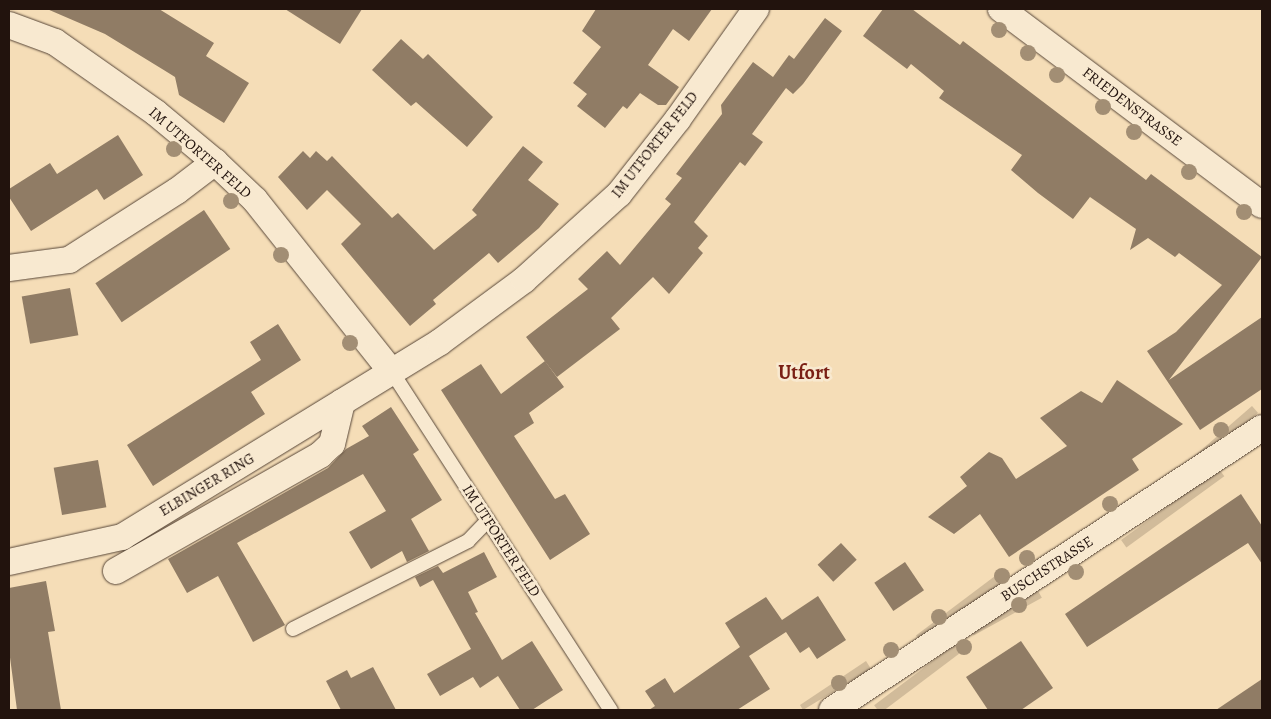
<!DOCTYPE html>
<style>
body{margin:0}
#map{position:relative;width:1271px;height:719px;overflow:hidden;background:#f5ddb7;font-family:Alegreya,serif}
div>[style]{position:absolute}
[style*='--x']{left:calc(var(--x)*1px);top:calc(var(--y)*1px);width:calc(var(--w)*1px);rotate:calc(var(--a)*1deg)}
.green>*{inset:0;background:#d1bb9a;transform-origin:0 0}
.building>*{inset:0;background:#907c65;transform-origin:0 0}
.roads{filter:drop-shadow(0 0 1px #574638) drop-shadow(0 0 1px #574638)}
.lane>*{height:14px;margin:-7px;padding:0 7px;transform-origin:7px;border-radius:7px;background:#f8e9d0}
.street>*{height:26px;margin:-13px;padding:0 13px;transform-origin:13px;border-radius:13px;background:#f8e9d0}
.trees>*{width:16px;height:16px;margin:-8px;border-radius:50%;background:#a28e74}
span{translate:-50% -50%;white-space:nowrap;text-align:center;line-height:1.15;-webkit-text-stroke:5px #f8e9d0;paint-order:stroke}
.street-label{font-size:15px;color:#22130d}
.district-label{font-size:20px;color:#7a1f14;font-weight:700}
.frame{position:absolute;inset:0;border:10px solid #22130d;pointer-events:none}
</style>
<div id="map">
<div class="green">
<div style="left:1252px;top:406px;width:9px;height:82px;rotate:49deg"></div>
<div style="left:1219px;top:469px;width:9px;height:121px;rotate:54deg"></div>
<div style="left:1003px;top:570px;width:10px;height:109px;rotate:53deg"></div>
<div style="left:1037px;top:589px;width:10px;height:78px;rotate:61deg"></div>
<div style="left:962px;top:639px;width:10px;height:110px;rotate:53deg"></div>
<div style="clip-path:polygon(866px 661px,871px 669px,803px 710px,800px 705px)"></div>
</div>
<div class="building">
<div style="clip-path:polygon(47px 9px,159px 9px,214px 43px,206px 56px,249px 83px,224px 123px,179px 95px,175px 77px,167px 72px,105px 34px)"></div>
<div style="clip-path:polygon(285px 9px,362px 9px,340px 44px)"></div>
<div style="clip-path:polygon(596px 9px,712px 9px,689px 41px,673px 29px,648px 65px,679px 87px,666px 105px,658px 105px,640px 93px,627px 109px,623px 106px,605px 128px,577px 106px,587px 94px,573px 83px,601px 47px,582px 31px)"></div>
<div style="clip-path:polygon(883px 9px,912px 9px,960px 45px,963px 41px,1146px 180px,1151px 174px,1262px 257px,1169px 380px,1262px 317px,1262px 389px,1200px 430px,1147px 351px,1176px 332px,1222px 285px,1179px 253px,1175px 257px,1148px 238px,1130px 250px,1136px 229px,1090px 197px,1073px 219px,1038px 193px,1011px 170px,1022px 155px,939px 98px,944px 91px,911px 64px,907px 69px,863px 36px)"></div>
<div style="clip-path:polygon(825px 18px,842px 31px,803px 84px,793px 94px,786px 88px,752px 134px,763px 142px,745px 166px,740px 162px,694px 222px,708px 236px,698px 248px,703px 253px,669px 294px,653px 277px,611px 318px,620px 329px,557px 377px,526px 337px,588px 289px,578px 279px,607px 251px,620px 265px,671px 204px,665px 199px,682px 178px,676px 174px,722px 114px,721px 105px,753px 62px,773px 77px,789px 55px,794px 59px)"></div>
<div style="clip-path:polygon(401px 39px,423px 59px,428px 54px,493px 117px,467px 147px,416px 102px,411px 106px,372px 70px)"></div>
<div style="clip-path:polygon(118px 135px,143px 175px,104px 200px,97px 189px,31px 231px,9px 197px,9px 189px,50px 163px,57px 174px)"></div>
<div style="clip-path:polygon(523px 146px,543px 162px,528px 180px,559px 204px,539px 228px,498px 263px,489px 253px,433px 300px,436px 304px,410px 326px,341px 244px,361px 224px,327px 190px,307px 210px,278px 177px,303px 151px,310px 158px,316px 151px,327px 161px,332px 156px,392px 218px,398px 213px,434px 250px,477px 215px,472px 210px)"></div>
<div style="left:204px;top:210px;width:47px;height:131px;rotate:56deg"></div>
<div style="left:70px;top:288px;width:48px;height:49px;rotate:80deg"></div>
<div style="clip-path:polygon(278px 324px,301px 360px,251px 392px,265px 414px,153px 486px,127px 445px,261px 360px,250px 342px)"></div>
<div style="clip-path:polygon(545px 361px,564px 387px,529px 413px,534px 423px,514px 436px,555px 499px,565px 494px,590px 534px,550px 560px,441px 390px,481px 364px,501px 394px)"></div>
<div style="clip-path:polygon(1117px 380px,1183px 424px,1132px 459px,1139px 470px,1009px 557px,980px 514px,954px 534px,928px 517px,967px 486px,960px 477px,989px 452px,1002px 458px,1016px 479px,1067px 446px,1040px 418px,1081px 391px,1102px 403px)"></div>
<div style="clip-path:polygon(391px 407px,419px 450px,413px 454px,442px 500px,411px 519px,429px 551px,407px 562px,402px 551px,371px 569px,349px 532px,386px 511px,363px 474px,237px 543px,285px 625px,253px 642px,218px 576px,187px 593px,168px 559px,328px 468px,346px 449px,369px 436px,362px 426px)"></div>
<div style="left:98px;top:460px;width:48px;height:45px;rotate:80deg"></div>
<div style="clip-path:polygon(1241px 494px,1262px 526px,1262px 564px,1248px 543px,1087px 647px,1065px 614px)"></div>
<div style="left:841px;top:543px;width:23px;height:32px;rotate:47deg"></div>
<div style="clip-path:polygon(484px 552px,497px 577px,468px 592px,478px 612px,475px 613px,502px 660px,532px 641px,563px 690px,532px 710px,520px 710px,498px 676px,480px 688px,473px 677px,440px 696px,427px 674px,471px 649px,433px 580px,420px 587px,415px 577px,438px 566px,443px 573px)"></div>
<div style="left:905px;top:562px;width:34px;height:37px;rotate:56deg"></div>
<div style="clip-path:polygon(46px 581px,55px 631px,48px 632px,61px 710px,17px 710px,9px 650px,9px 588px)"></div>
<div style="clip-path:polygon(818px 596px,846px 640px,817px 659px,809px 647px,800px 653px,786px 632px,749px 656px,770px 689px,737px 710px,649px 710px,655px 706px,645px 691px,665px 678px,674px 693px,740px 647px,725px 623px,766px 597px,782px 620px)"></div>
<div style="clip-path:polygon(1021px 641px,1053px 688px,1021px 710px,988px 710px,966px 677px)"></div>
<div style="clip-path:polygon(373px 667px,396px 710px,341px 710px,326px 681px,347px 670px,351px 678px)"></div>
<div style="clip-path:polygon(1262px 679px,1262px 710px,1216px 710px)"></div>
</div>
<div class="roads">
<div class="lane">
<div style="--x:392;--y:372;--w:403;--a:57.1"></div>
<div style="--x:293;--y:629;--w:196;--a:-26.7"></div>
<div style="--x:468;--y:541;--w:29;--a:-46"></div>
</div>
<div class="street">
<div style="--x:1001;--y:9;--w:326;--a:36.9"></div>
<div style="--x:9;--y:25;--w:49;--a:20.3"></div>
<div style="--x:55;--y:42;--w:123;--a:35.1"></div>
<div style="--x:156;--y:113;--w:77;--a:39.7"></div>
<div style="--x:215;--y:162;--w:55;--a:43.5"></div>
<div style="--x:255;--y:200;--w:220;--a:51.5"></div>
<div style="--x:9;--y:268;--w:61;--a:-7.6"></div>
<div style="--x:69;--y:260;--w:128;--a:-32.6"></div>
<div style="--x:177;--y:191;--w:48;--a:-37.3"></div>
<div style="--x:9;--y:562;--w:116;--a:-12.5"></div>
<div style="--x:122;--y:537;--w:373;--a:-31.5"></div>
<div style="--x:440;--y:342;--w:104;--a:-36.4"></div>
<div style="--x:524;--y:280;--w:128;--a:-42.2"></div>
<div style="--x:619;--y:194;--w:95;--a:-51.8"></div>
<div style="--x:678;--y:119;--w:135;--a:-54.7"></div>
<div style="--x:116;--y:571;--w:235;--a:-29.6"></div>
<div style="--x:320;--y:455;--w:16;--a:-43"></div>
<div style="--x:332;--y:444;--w:43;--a:-76.6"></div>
<div style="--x:832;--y:710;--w:514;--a:-33.26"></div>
</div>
</div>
<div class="trees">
<div style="left:999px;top:30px"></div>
<div style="left:1028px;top:53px"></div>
<div style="left:1057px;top:75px"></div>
<div style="left:1103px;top:107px"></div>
<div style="left:1134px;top:132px"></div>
<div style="left:174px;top:149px"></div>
<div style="left:1189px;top:172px"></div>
<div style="left:231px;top:201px"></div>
<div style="left:1244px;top:212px"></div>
<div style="left:281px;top:255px"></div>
<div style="left:350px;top:343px"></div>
<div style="left:1221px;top:430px"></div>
<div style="left:1110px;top:504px"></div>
<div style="left:1027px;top:558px"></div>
<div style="left:1076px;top:572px"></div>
<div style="left:1002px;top:576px"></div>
<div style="left:1019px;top:605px"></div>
<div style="left:939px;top:617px"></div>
<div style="left:964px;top:647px"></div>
<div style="left:891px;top:650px"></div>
<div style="left:839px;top:683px"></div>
</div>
<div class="street-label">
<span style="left:1132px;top:107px;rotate:37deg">FRIEDENSTRASSE</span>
<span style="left:655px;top:145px;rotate:-52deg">IM UTFORTER FELD</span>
<span style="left:200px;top:153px;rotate:41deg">IM UTFORTER FELD</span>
<span style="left:207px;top:485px;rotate:-31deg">ELBINGER RING</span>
<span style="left:501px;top:541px;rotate:57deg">IM UTFORTER FELD</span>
<span style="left:1047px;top:569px;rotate:-33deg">BUSCHSTRASSE</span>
</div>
<div class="district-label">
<span style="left:804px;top:372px">Utfort</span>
</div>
<div class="frame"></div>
</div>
